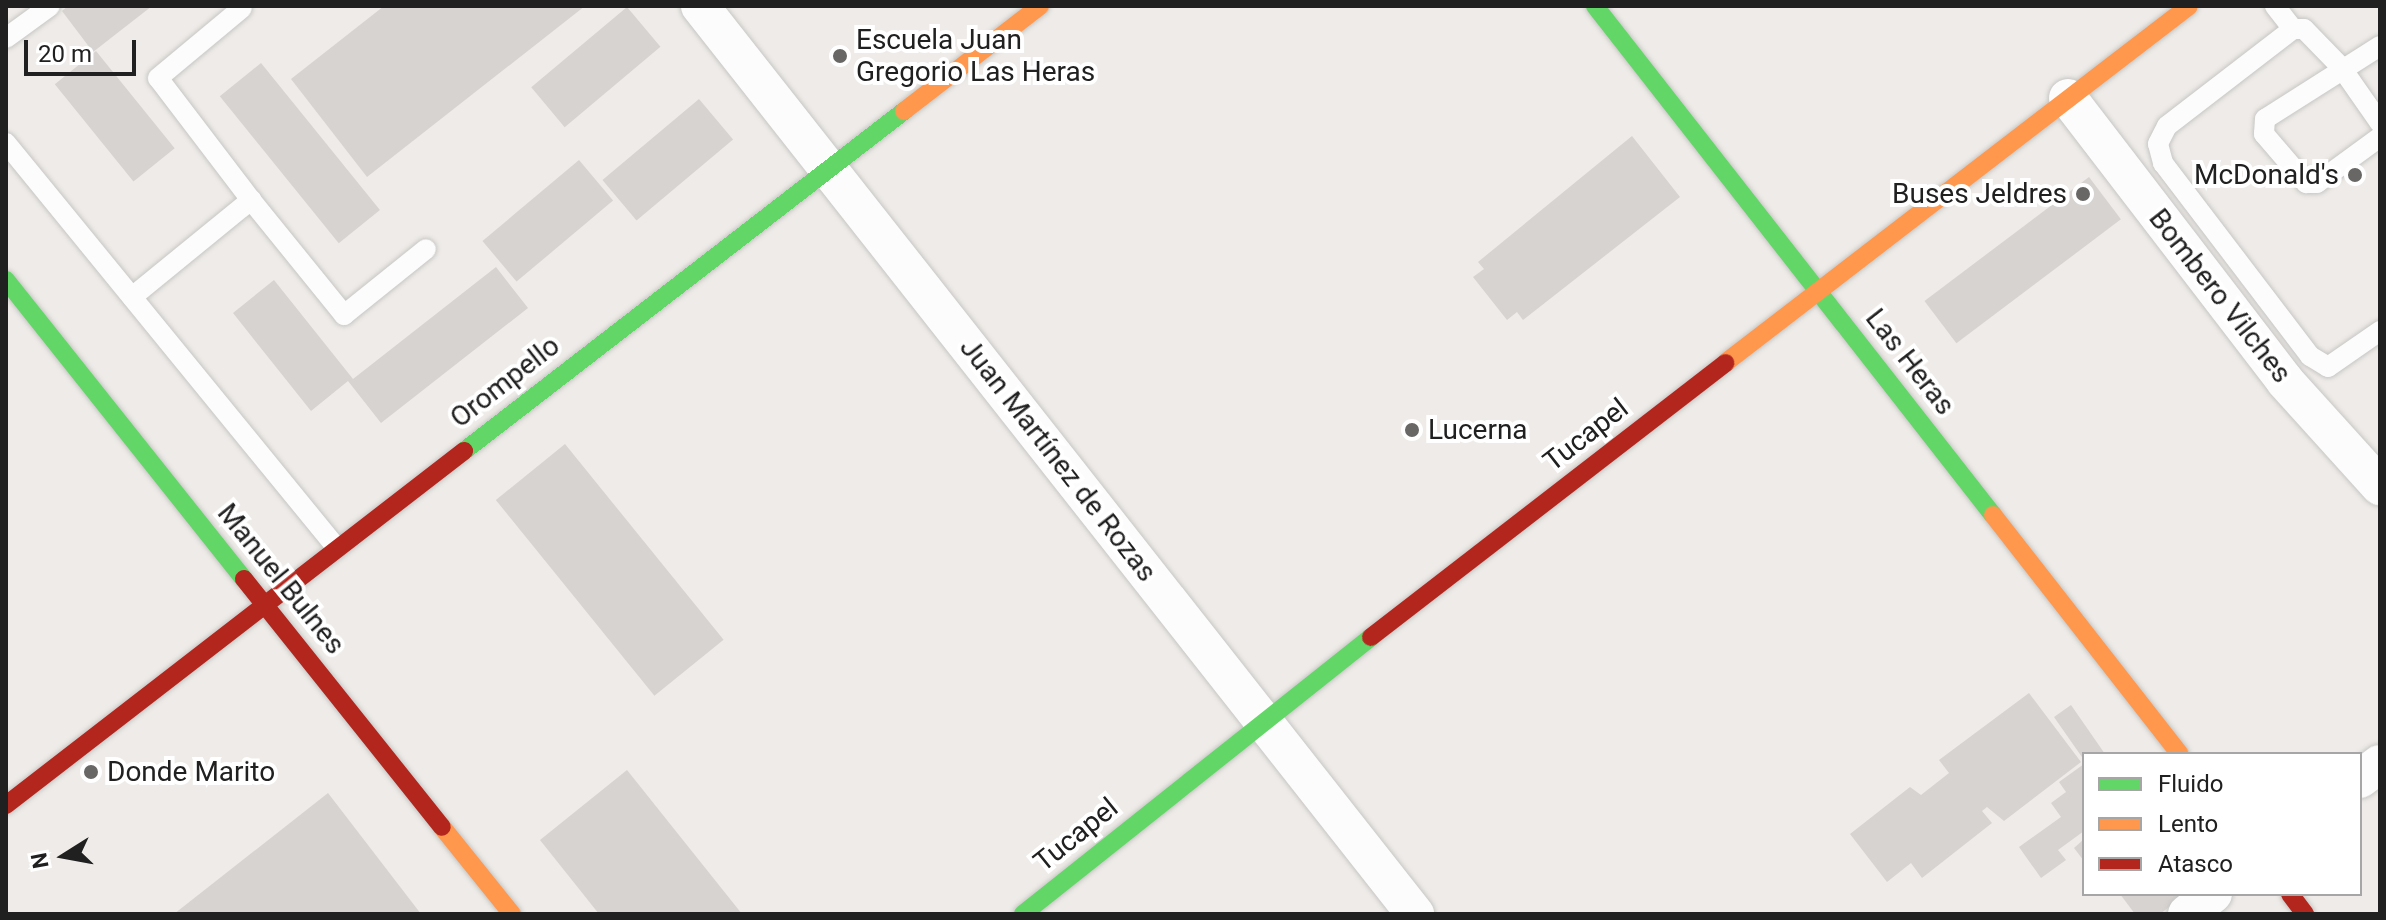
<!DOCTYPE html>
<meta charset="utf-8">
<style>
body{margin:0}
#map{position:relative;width:2386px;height:920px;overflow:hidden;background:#eeebe8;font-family:Roboto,sans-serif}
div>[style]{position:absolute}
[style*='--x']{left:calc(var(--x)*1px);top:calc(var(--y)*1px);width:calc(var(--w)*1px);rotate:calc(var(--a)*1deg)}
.building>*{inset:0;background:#d6d3d1;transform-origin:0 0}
.roads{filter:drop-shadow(0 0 2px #c7c6c4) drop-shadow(0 0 2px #c7c6c4)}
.lane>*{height:20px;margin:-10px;padding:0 10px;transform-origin:10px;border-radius:10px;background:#fcfcfc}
.street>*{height:38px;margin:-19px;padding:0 19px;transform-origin:19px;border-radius:19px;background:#fcfcfc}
.fast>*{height:18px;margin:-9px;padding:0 9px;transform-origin:9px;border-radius:9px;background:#63d668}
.slow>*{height:18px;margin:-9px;padding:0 9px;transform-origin:9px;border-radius:9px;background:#ff974d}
.jam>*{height:18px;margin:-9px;padding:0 9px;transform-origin:9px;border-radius:9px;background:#b3261e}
.dots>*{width:22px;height:22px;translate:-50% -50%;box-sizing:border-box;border:4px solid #fff;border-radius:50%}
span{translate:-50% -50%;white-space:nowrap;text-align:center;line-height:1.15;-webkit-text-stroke:8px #fff;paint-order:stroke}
.poi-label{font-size:28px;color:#202020}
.left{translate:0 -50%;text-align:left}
.right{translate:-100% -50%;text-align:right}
.street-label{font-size:28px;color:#202020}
.frame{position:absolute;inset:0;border:8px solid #202020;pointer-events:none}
.legend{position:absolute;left:2082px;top:752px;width:280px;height:144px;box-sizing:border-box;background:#fff;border:2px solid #a6a6a6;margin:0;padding:10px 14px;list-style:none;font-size:24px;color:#202020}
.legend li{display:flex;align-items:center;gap:16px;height:40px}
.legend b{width:40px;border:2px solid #a6a6a6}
.north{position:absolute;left:24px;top:816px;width:80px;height:80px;-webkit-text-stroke:6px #fff;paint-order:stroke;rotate:259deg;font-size:22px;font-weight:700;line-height:32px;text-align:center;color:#202020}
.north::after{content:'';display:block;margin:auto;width:28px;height:36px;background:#202020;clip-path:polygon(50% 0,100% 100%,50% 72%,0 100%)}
.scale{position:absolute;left:24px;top:40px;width:112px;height:36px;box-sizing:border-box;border:4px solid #202020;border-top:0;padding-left:10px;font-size:24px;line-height:28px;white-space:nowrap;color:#202020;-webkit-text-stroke:6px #fff;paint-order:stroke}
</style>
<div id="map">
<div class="building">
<div style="clip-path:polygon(68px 6px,152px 6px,93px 52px,62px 11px)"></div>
<div style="clip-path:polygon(384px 6px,585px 6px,367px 177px,291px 79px)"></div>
<div style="left:627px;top:7px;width:52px;height:125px;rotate:50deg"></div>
<div style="left:96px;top:51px;width:125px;height:53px;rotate:51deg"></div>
<div style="left:261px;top:63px;width:189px;height:53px;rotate:51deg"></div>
<div style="left:699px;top:99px;width:53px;height:126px;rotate:50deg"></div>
<div style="clip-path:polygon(1632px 136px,1680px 197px,1523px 320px,1517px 312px,1507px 320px,1473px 277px,1484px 269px,1478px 262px)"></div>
<div style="left:579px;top:160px;width:53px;height:126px;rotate:50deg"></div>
<div style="left:2089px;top:177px;width:53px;height:206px;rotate:53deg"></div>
<div style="clip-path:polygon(496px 267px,528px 308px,381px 423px,348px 381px,311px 411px,233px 313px,274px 280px,353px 379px)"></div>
<div style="left:565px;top:444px;width:252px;height:89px;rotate:51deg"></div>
<div style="clip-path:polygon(2029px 693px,2081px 762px,2004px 821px,1987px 807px,1982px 811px,1992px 823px,1922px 878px,1911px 863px,1887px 882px,1850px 834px,1910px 787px,1921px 795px,1949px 773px,1939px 760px)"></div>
<div style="clip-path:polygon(2071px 705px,2105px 754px,2084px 754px,2084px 760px,2054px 717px)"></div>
<div style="clip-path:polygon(2084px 764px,2084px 831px,2058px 850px,2066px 860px,2041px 878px,2019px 847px,2061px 817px,2051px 803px,2066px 792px,2059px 782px)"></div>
<div style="clip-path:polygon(627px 770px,742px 914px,599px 914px,540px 840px)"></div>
<div style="clip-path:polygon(328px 793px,421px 914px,174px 914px)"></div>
<div style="clip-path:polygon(2084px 839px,2084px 861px,2074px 848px)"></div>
<div style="clip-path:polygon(2120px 894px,2186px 894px,2160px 914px,2135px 914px)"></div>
</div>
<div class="roads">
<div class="lane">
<div style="--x:2275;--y:6;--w:29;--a:52"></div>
<div style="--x:6;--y:38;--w:54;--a:-36"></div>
<div style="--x:2380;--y:46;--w:136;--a:147.6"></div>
<div style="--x:2265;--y:119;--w:15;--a:94"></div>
<div style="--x:2264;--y:134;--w:65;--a:49.4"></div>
<div style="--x:2306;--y:183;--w:11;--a:0"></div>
<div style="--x:2317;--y:183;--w:78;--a:-36.1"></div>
<div style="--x:2380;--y:123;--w:68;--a:-124.9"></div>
<div style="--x:2341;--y:67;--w:53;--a:-134.2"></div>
<div style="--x:2304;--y:29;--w:11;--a:180"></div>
<div style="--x:2293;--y:29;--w:159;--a:142.4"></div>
<div style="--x:2167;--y:126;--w:20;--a:117"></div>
<div style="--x:2158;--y:144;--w:20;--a:75"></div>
<div style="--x:2163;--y:163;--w:243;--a:52.7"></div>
<div style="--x:2310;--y:356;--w:21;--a:31"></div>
<div style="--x:2328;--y:367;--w:63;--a:-34.7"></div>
<div style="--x:6;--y:143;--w:522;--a:50.76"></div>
<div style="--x:251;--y:200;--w:148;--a:51"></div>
<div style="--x:344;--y:315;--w:105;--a:-38.8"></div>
<div style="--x:132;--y:297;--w:154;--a:-39.2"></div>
<div style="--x:251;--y:200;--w:153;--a:-127.3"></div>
<div style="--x:158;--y:78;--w:109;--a:-39.8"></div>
</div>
<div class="street">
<div style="--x:700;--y:6;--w:1156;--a:51.78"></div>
<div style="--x:2068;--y:98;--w:357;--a:52.5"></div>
<div style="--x:2285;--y:381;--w:142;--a:47.9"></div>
<div style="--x:2360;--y:779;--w:25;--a:-37"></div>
<div style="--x:2187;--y:914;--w:33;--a:-38"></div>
</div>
<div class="fast">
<div style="--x:1595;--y:6;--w:646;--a:51.98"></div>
<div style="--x:6;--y:280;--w:382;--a:51.5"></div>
<div style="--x:464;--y:451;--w:556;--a:-37.69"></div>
<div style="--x:1023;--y:914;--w:445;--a:-38.5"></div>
</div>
<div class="slow">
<div style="--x:904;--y:111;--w:172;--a:-37.7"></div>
<div style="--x:1725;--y:363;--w:585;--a:-37.57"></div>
<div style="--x:1993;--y:515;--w:303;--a:52"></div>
<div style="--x:442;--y:827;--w:112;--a:51.2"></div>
</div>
<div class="jam">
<div style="--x:244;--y:579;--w:317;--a:51.4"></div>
<div style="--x:1371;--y:637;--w:448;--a:-37.7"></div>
<div style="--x:6;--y:805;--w:579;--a:-37.7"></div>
<div style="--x:2290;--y:894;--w:25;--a:53"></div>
</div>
</div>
<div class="dots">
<div style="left:840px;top:56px;background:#686766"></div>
<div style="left:2355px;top:175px;background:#686766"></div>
<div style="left:2083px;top:194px;background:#686766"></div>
<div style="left:1412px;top:430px;background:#686766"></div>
<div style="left:91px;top:772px;background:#686766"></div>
</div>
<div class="poi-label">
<span class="left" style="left:856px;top:56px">Escuela Juan<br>Gregorio Las Heras</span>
<span class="right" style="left:2339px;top:175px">McDonald's</span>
<span class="right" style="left:2067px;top:194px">Buses Jeldres</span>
<span class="left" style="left:1428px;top:430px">Lucerna</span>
<span class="left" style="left:107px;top:772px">Donde Marito</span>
</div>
<div class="street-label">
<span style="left:2220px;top:296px;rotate:52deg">Bombero Vilches</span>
<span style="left:1910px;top:362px;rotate:52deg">Las Heras</span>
<span style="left:505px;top:382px;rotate:-38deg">Orompello</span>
<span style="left:1586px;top:435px;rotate:-38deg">Tucapel</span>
<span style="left:1058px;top:460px;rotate:52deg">Juan Martínez de Rozas</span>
<span style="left:281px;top:579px;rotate:51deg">Manuel Bulnes</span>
<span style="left:1076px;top:835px;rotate:-39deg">Tucapel</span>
</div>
<div class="frame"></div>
<ul class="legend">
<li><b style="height:10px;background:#63d668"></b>Fluido</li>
<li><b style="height:10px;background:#ff974d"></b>Lento</li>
<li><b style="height:10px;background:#b3261e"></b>Atasco</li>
</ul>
<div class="north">N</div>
<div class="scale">20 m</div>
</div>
